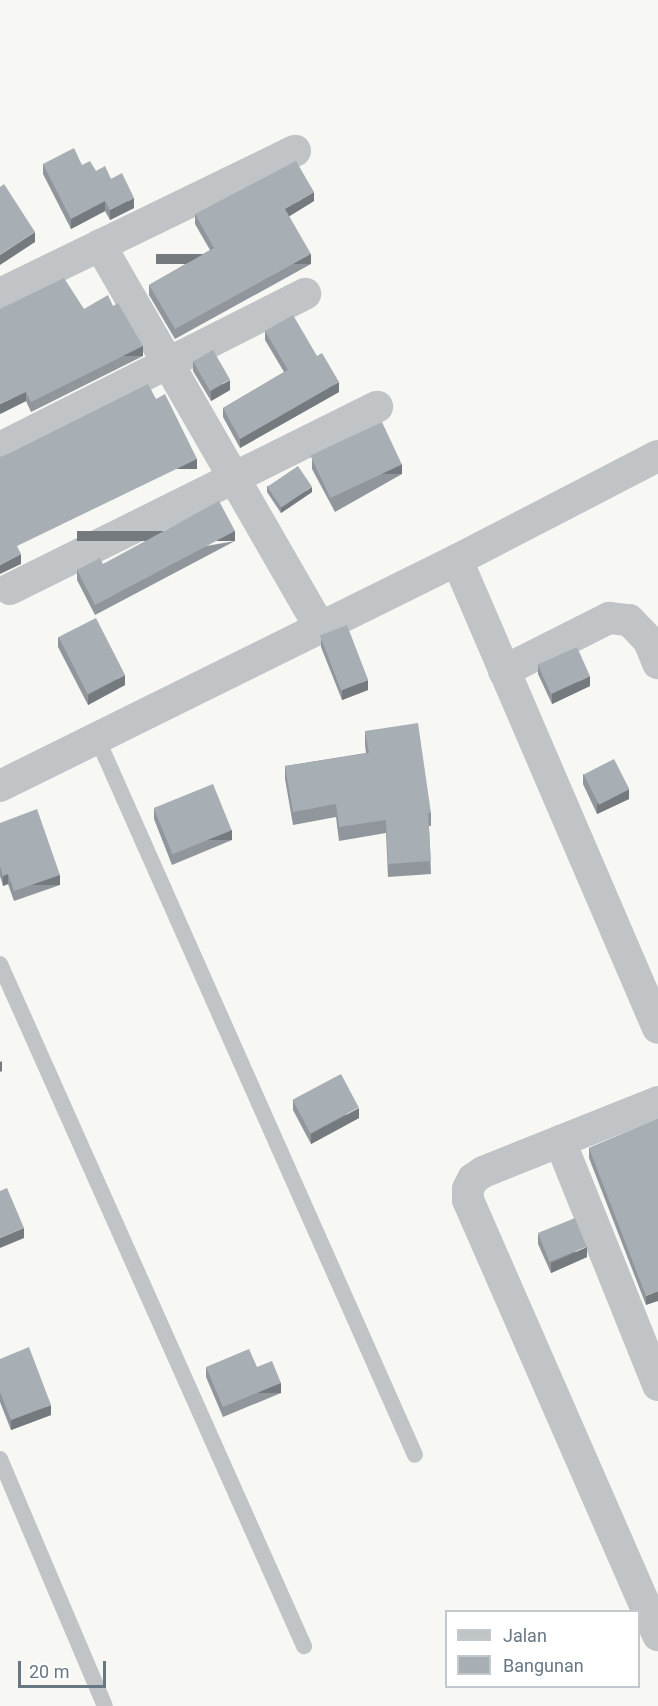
<!DOCTYPE html>
<style>
body{margin:0}
#map{position:relative;width:658px;height:1706px;overflow:hidden;background:#f7f7f4;font-family:Roboto,sans-serif}
div>[style]{position:absolute}
[style*='--x']{left:calc(var(--x)*1px);top:calc(var(--y)*1px);width:calc(var(--w)*1px);rotate:calc(var(--a)*1deg)}
.service>*{height:16px;margin:-8px;padding:0 8px;transform-origin:8px;border-radius:8px;background:#c0c4c7}
.minor>*{height:32px;margin:-16px;padding:0 16px;transform-origin:16px;border-radius:16px;background:#c0c4c7}
.wall>*{inset:0;background:#90969b}
.shaded-wall>*{inset:0;background:#757a7e;transform-origin:0 0}
.building>*{inset:0;background:#a7afb4;transform-origin:0 0}
span{translate:-50% -50%;white-space:nowrap;text-align:center;line-height:1.15;-webkit-text-stroke:6px #fff;paint-order:stroke}
.legend{position:absolute;left:445px;top:1610px;width:195px;height:78px;box-sizing:border-box;background:#fff;border:2px solid #c2c9cd;margin:0;padding:8px 10px;list-style:none;font-size:18px;color:#677783}
.legend li{display:flex;align-items:center;gap:12px;height:30px}
.legend b{width:30px;border:2px solid #c2c9cd}
.scale{position:absolute;left:18px;top:1661px;width:88px;height:27px;box-sizing:border-box;border:3px solid #677783;border-top:0;padding-left:8px;font-size:18px;line-height:21px;white-space:nowrap;color:#677783;-webkit-text-stroke:4px #fff;paint-order:stroke}
</style>
<div id="map">
<div class="service">
<div style="--x:97;--y:738;--w:784;--a:66.08"></div>
<div style="--x:0;--y:964;--w:747;--a:65.98"></div>
<div style="--x:0;--y:1459;--w:268;--a:67"></div>
</div>
<div class="minor">
<div style="--x:100;--y:245;--w:441;--a:60.1"></div>
<div style="--x:0;--y:294;--w:328;--a:-25.9"></div>
<div style="--x:0;--y:448;--w:342;--a:-26.8"></div>
<div style="--x:457;--y:560;--w:509;--a:66.76"></div>
<div style="--x:10;--y:589;--w:410;--a:-26.4"></div>
<div style="--x:504;--y:671;--w:118;--a:-26.8"></div>
<div style="--x:609;--y:618;--w:20;--a:6"></div>
<div style="--x:629;--y:620;--w:29;--a:46"></div>
<div style="--x:649;--y:641;--w:24;--a:68"></div>
<div style="--x:0;--y:786;--w:510;--a:-26.31"></div>
<div style="--x:457;--y:560;--w:226;--a:-27.4"></div>
<div style="--x:658;--y:1102;--w:188;--a:158.2"></div>
<div style="--x:483;--y:1172;--w:12;--a:145"></div>
<div style="--x:473;--y:1179;--w:11;--a:117"></div>
<div style="--x:468;--y:1189;--w:11;--a:90"></div>
<div style="--x:468;--y:1200;--w:475;--a:66.4"></div>
<div style="--x:560;--y:1141;--w:263;--a:68.1"></div>
</div>
<div class="wall">
<div style="clip-path:polygon(43px 164px,82px 165px,96px 171px,111px 179px,134px 208px,110px 220px,105px 211px,71px 229px,43px 174px)"></div>
<div style="clip-path:polygon(314px 201px,289px 216px,311px 264px,175px 339px,149px 295px,149px 285px,210px 250px,195px 224px,195px 214px)"></div>
<div style="clip-path:polygon(113px 306px,143px 356px,31px 412px,26px 401px,0 414px,84px 309px)"></div>
<div style="clip-path:polygon(265px 331px,317px 356px,339px 392px,240px 448px,223px 417px,223px 408px,284px 372px,265px 340px)"></div>
<div style="clip-path:polygon(193px 361px,230px 390px,211px 401px,193px 371px)"></div>
<div style="clip-path:polygon(312px 459px,402px 474px,335px 512px,312px 469px)"></div>
<div style="clip-path:polygon(267px 486px,312px 492px,281px 513px,267px 492px)"></div>
<div style="clip-path:polygon(235px 541px,95px 615px,77px 580px,77px 570px,103px 564px)"></div>
<div style="clip-path:polygon(58px 637px,125px 685px,88px 705px,58px 647px)"></div>
<div style="clip-path:polygon(321px 637px,368px 690px,342px 700px,321px 647px)"></div>
<div style="clip-path:polygon(538px 664px,590px 686px,552px 704px,538px 674px)"></div>
<div style="clip-path:polygon(365px 731px,431px 813px,431px 826px,429px 826px,431px 874px,388px 877px,386px 833px,339px 841px,336px 817px,293px 825px,285px 779px,285px 766px,366px 753px,365px 745px)"></div>
<div style="clip-path:polygon(583px 774px,629px 799px,597px 814px,583px 784px)"></div>
<div style="clip-path:polygon(154px 809px,232px 840px,172px 865px,154px 819px)"></div>
<div style="clip-path:polygon(0 823px,60px 885px,14px 901px,8px 884px,3px 886px,0 876px)"></div>
<div style="clip-path:polygon(293px 1100px,359px 1118px,311px 1144px,293px 1110px)"></div>
<div style="clip-path:polygon(658px 1119px,646px 1305px,589px 1158px,589px 1148px)"></div>
<div style="clip-path:polygon(538px 1234px,587px 1257px,551px 1273px,538px 1244px)"></div>
<div style="clip-path:polygon(0 1359px,51px 1415px,11px 1430px,0 1402px)"></div>
<div style="clip-path:polygon(206px 1367px,281px 1393px,223px 1417px,206px 1377px)"></div>
</div>
<div class="shaded-wall">
<div style="clip-path:polygon(314px 192px,314px 201px,285px 219px,285px 209px)"></div>
<div style="clip-path:polygon(134px 198px,134px 208px,110px 220px,110px 210px)"></div>
<div style="clip-path:polygon(105px 201px,105px 211px,71px 229px,71px 219px)"></div>
<div style="clip-path:polygon(35px 232px,35px 242px,0 265px,0 255px)"></div>
<div style="left:311px;top:254px;width:10px;height:155px;rotate:90deg"></div>
<div style="left:143px;top:346px;width:10px;height:125px;rotate:90deg"></div>
<div style="clip-path:polygon(230px 380px,230px 390px,211px 401px,211px 391px)"></div>
<div style="clip-path:polygon(339px 382px,339px 392px,240px 448px,240px 439px)"></div>
<div style="clip-path:polygon(26px 392px,26px 401px,0 414px,0 404px)"></div>
<div style="left:197px;top:459px;width:10px;height:200px;rotate:90deg"></div>
<div style="left:402px;top:464px;width:10px;height:77px;rotate:90deg"></div>
<div style="clip-path:polygon(312px 487px,312px 492px,281px 513px,281px 507px)"></div>
<div style="left:235px;top:531px;width:10px;height:158px;rotate:90deg"></div>
<div style="clip-path:polygon(21px 554px,21px 564px,0 574px,0 565px)"></div>
<div style="clip-path:polygon(125px 675px,125px 685px,88px 705px,88px 695px)"></div>
<div style="clip-path:polygon(590px 676px,590px 686px,552px 704px,552px 694px)"></div>
<div style="clip-path:polygon(368px 680px,368px 690px,342px 700px,342px 690px)"></div>
<div style="clip-path:polygon(629px 789px,629px 799px,597px 814px,597px 804px)"></div>
<div style="left:232px;top:830px;width:10px;height:65px;rotate:90deg"></div>
<div style="clip-path:polygon(8px 874px,8px 884px,3px 886px,3px 876px)"></div>
<div style="left:60px;top:875px;width:10px;height:49px;rotate:90deg"></div>
<div style="clip-path:polygon(2px 1061px,2px 1071px,0 1072px,0 1062px)"></div>
<div style="clip-path:polygon(359px 1108px,359px 1118px,311px 1144px,311px 1134px)"></div>
<div style="clip-path:polygon(24px 1228px,24px 1238px,0 1248px,0 1238px)"></div>
<div style="clip-path:polygon(587px 1247px,587px 1257px,551px 1273px,551px 1263px)"></div>
<div style="clip-path:polygon(658px 1291px,658px 1301px,646px 1305px,646px 1296px)"></div>
<div style="left:281px;top:1383px;width:10px;height:63px;rotate:90deg"></div>
<div style="clip-path:polygon(51px 1405px,51px 1415px,11px 1430px,11px 1420px)"></div>
</div>
<div class="building">
<div style="clip-path:polygon(74px 148px,82px 165px,90px 161px,96px 171px,105px 166px,111px 179px,122px 173px,134px 198px,110px 210px,105px 201px,71px 219px,43px 164px)"></div>
<div style="clip-path:polygon(296px 161px,314px 192px,285px 209px,311px 254px,175px 329px,149px 285px,214px 248px,195px 214px)"></div>
<div style="clip-path:polygon(4px 184px,35px 232px,0 255px,0 187px)"></div>
<div style="clip-path:polygon(64px 278px,84px 309px,108px 295px,113px 306px,118px 303px,143px 346px,31px 402px,26px 392px,0 404px,0 309px)"></div>
<div style="clip-path:polygon(293px 315px,317px 356px,322px 353px,339px 382px,240px 439px,223px 408px,288px 370px,265px 331px)"></div>
<div style="left:213px;top:350px;width:34px;height:23px;rotate:60deg"></div>
<div style="clip-path:polygon(148px 384px,156px 399px,165px 394px,197px 459px,17px 546px,21px 554px,0 565px,0 457px,8px 454px)"></div>
<div style="left:382px;top:422px;width:47px;height:79px;rotate:65deg"></div>
<div style="left:298px;top:466px;width:25px;height:37px;rotate:56deg"></div>
<div style="clip-path:polygon(219px 501px,235px 531px,95px 605px,77px 570px,100px 558px,103px 564px)"></div>
<div style="left:96px;top:618px;width:64px;height:42px;rotate:63deg"></div>
<div style="left:347px;top:625px;width:59px;height:29px;rotate:69deg"></div>
<div style="left:577px;top:647px;width:32px;height:43px;rotate:66deg"></div>
<div style="clip-path:polygon(418px 723px,431px 813px,428px 813px,431px 861px,388px 864px,386px 820px,339px 827px,336px 804px,293px 812px,285px 766px,369px 753px,365px 731px)"></div>
<div style="left:614px;top:759px;width:34px;height:34px;rotate:63deg"></div>
<div style="left:213px;top:784px;width:50px;height:64px;rotate:68deg"></div>
<div style="clip-path:polygon(37px 809px,60px 875px,14px 891px,8px 874px,3px 876px,0 866px,0 823px)"></div>
<div style="left:341px;top:1074px;width:38px;height:55px;rotate:62deg"></div>
<div style="clip-path:polygon(658px 1119px,658px 1291px,646px 1296px,589px 1148px)"></div>
<div style="clip-path:polygon(7px 1188px,24px 1228px,0 1238px,0 1191px)"></div>
<div style="left:575px;top:1218px;width:31px;height:40px;rotate:68deg"></div>
<div style="clip-path:polygon(29px 1347px,51px 1405px,11px 1420px,0 1392px,0 1359px)"></div>
<div style="clip-path:polygon(249px 1349px,257px 1367px,272px 1361px,281px 1383px,223px 1407px,206px 1367px)"></div>
</div>
<ul class="legend">
<li><b style="height:8px;background:#c0c4c7"></b>Jalan</li>
<li><b style="height:16px;background:#a7afb4"></b>Bangunan</li>
</ul>
<div class="scale">20 m</div>
</div>
